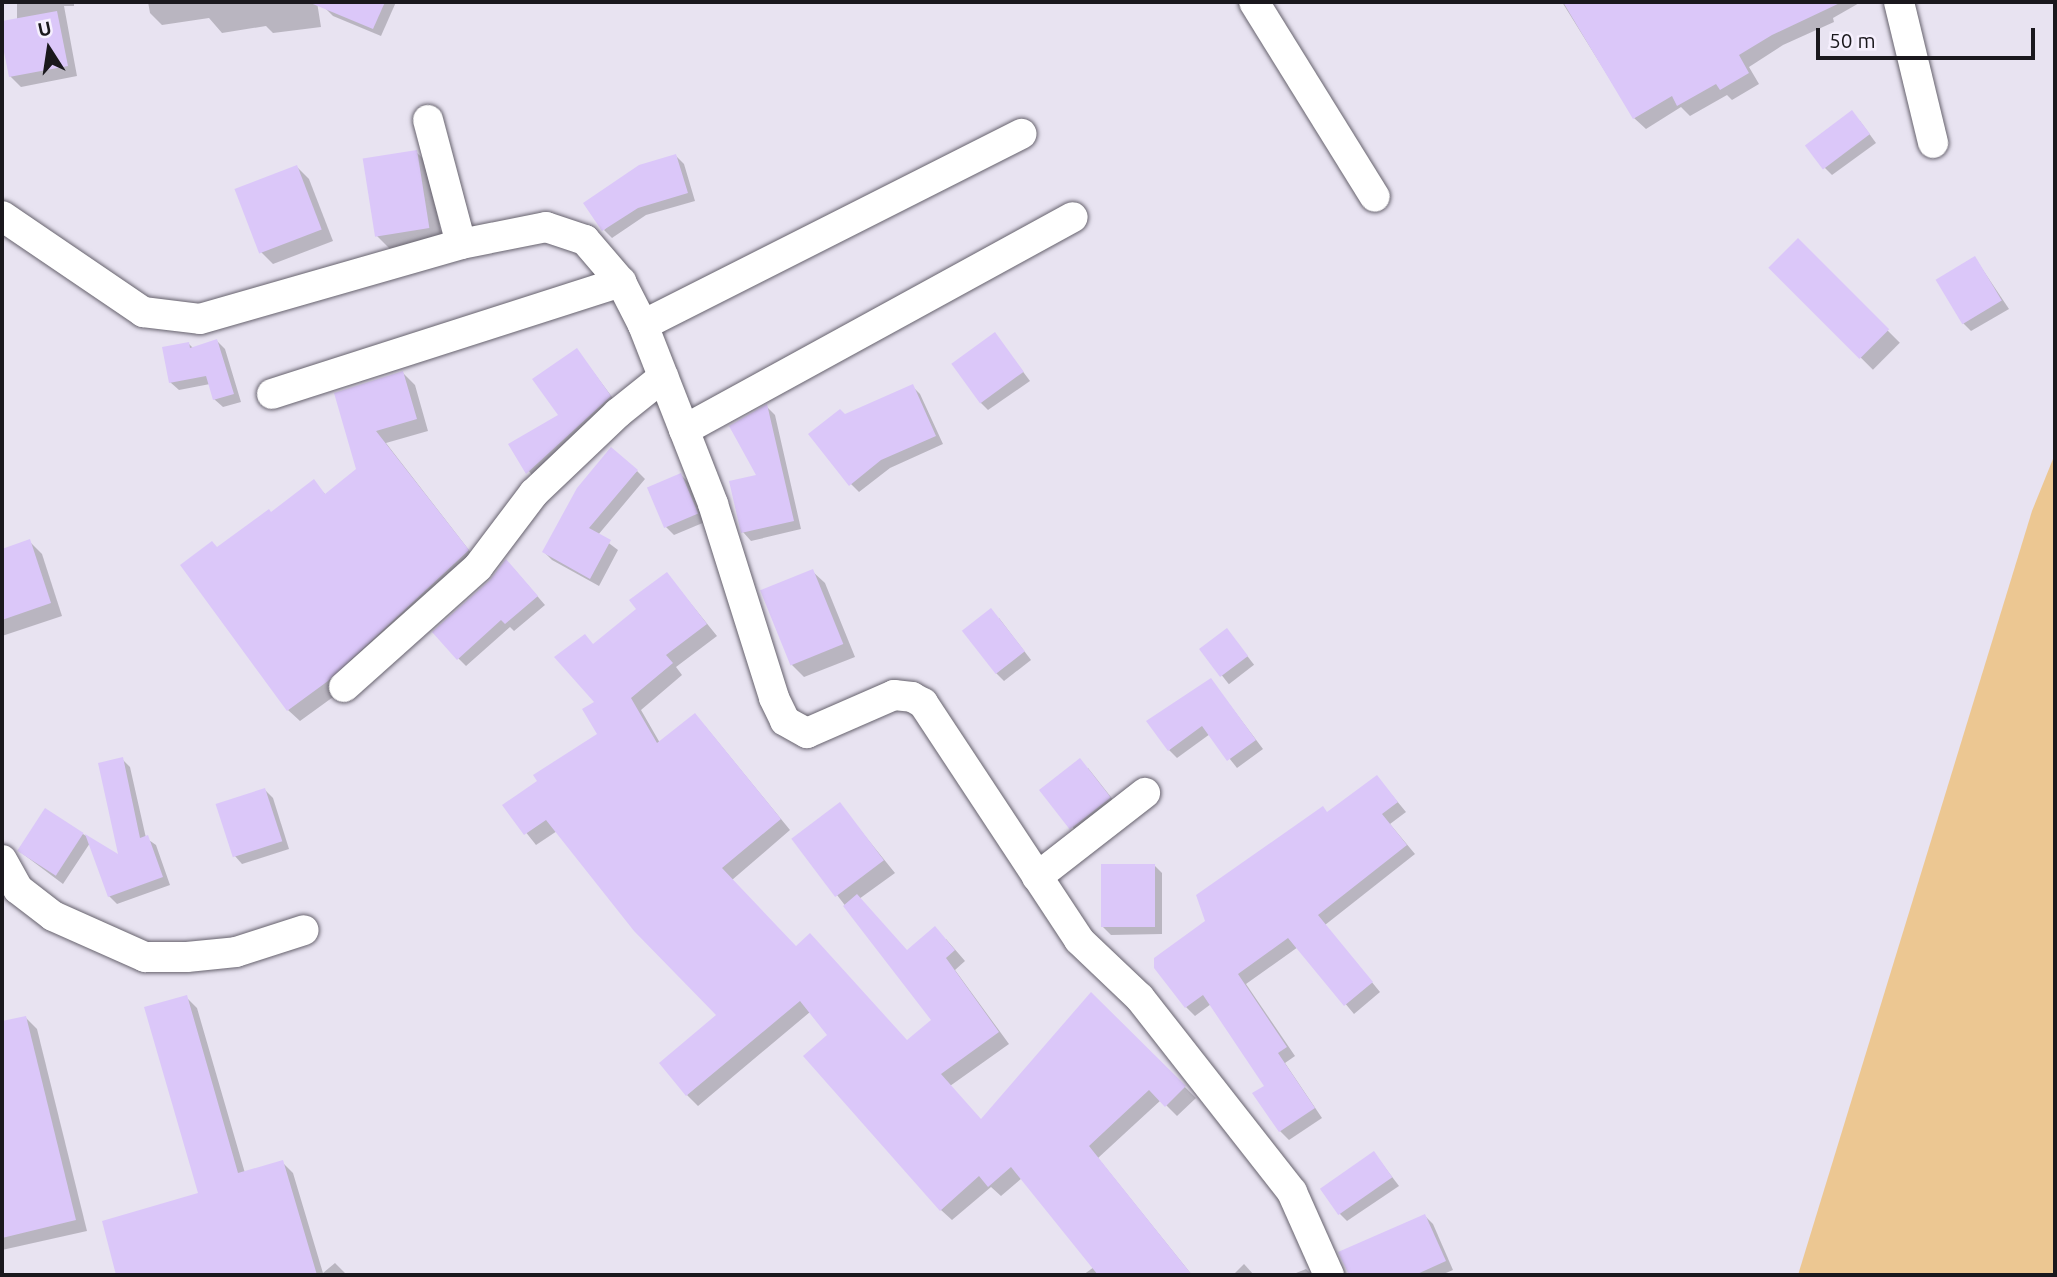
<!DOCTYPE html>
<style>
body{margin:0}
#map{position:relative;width:2057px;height:1277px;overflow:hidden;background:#e8e3f1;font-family:Ubuntu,sans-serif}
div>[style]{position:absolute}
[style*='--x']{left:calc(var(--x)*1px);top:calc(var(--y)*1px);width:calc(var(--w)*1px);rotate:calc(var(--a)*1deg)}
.green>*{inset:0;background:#ecc792}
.shadow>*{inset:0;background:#0003;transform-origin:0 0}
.building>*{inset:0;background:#dbc7f9;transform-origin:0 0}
.roads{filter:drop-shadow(0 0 2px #66626d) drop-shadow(0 0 2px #66626d)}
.street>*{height:30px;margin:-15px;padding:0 15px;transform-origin:15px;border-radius:15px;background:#fff}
span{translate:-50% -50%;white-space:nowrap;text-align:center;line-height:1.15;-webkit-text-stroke:6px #f6f0fe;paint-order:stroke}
.frame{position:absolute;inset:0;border:4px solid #1a181d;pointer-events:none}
.north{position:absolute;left:14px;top:14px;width:70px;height:70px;-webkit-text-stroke:5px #f6f0fe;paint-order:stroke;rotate:348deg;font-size:19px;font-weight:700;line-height:28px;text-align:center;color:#1a181d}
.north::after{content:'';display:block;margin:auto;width:24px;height:32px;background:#1a181d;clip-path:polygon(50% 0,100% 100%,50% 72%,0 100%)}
.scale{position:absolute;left:1816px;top:28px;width:219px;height:32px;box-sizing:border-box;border:4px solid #1a181d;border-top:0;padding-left:9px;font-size:21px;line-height:24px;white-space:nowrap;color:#1a181d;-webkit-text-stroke:5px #f6f0fe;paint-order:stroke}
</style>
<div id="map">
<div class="green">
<div style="clip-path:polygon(2055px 454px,2055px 1275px,1798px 1275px,2032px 511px)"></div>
</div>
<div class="shadow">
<div style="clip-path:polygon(17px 2px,74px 2px,74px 6px,64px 6px,77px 76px,21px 87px,10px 76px,2px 23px,17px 20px)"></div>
<div style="clip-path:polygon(148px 2px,317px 2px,321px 27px,273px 33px,266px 26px,222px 33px,209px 18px,162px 25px,150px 13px)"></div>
<div style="clip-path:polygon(328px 2px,396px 2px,381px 36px,333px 16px,325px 8px)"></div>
<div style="clip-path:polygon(1562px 2px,1861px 2px,1833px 18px,1834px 22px,1783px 45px,1749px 67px,1759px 84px,1732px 100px,1727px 95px,1690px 116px,1681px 107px,1646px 129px,1634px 118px)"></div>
<div style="clip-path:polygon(1860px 121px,1876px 143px,1832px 175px,1824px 167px)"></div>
<div style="clip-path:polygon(416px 152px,429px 164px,442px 240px,390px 249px,377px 236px)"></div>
<div style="clip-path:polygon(676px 156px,684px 164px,695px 201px,646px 215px,612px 238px,604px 230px)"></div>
<div style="clip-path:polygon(297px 167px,309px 179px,333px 241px,273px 264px,261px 252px)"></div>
<div style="left:1798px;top:241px;width:144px;height:38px;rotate:45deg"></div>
<div style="clip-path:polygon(1975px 258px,2009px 309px,1971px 331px,1963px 323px)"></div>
<div style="clip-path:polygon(995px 334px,1030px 381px,988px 410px,980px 402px)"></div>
<div style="clip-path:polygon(217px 341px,225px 349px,241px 402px,223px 407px,214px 399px,210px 384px,179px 390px,170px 382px,189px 344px,193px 348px)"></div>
<div style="clip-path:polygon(577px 350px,618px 405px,536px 481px,510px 444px,560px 415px)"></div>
<div style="clip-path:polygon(403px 373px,415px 385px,428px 431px,386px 443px,479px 563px,340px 692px,300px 721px,288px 710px,218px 549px,271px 514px,313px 482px,326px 495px,358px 470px)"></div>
<div style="clip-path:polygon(912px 386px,920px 394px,943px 444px,890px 468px,859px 492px,851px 484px,845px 416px)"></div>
<div style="clip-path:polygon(767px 407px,775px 415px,801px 529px,751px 541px,743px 532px,758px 476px)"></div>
<div style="clip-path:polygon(637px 471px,645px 479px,598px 535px,618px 550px,599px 586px,552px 560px,544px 552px)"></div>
<div style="clip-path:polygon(681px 475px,689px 483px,705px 522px,674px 535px,666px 527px,649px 489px)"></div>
<div style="clip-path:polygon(29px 541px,42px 554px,62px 616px,2px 636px,2px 550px)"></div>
<div style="clip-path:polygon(514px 569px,545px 605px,514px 631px,510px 627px,466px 666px,458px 658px)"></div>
<div style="clip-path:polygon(812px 571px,825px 583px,855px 657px,804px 677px,792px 665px)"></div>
<div style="clip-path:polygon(667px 574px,717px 636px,676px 667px,682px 675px,641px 710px,660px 743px,705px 726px,790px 830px,732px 880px,796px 948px,907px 1042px,933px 1020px,837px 895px,840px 805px,895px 873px,859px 899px,907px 952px,946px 939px,965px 961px,955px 970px,1009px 1044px,950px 1086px,981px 1121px,1091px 994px,1196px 1098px,1177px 1116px,1161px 1100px,1098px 1158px,1192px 1275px,1083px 1275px,1094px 1267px,1022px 1178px,1001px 1196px,991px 1187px,952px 1220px,941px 1210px,829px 1035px,810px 1012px,698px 1106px,687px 1095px,718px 1015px,557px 831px,536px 845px,505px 806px,599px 735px,594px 646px,638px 609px)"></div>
<div style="clip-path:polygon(999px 618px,1031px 660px,1004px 681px,996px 673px)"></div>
<div style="left:1227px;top:630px;width:44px;height:32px;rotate:52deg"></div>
<div style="clip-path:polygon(1211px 680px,1263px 749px,1237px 768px,1210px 734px,1177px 758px,1169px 750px)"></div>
<div style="clip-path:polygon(122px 759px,130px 767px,146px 838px,156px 845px,170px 885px,117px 904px,109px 896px,90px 843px,63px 884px,19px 851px,83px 834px,121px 858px)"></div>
<div style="clip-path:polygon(1088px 768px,1118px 806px,1080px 836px,1042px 791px)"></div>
<div style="clip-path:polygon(1377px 777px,1406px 812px,1390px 824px,1415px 854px,1325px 925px,1380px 992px,1354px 1014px,1298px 947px,1246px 984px,1295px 1056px,1285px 1063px,1322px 1118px,1289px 1140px,1280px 1131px,1266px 1086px,1211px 1004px,1195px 1016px,1186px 1007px,1207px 922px,1328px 813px)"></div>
<div style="clip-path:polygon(265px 790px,273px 798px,289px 849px,242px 864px,234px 855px)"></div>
<div style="clip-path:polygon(1154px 865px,1162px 873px,1162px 934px,1111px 935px,1103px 927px)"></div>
<div style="clip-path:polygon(186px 997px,197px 1008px,245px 1173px,282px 1162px,293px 1173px,323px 1273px,335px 1263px,347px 1275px,117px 1275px,104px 1222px,200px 1195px)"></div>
<div style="clip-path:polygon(26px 1018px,37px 1029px,87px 1231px,2px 1250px,2px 1023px)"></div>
<div style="clip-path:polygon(1374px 1153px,1399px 1186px,1347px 1221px,1339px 1213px)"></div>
<div style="clip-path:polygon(1425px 1216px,1433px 1224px,1453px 1270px,1441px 1275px,1356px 1275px,1343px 1252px)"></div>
<div style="clip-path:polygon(1244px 1264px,1254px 1275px,1233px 1275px)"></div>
<div style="clip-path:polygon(1306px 1269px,1312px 1275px,1291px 1275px)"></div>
</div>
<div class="building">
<div style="clip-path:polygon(308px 2px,385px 2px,373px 29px)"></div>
<div style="clip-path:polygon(1563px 2px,1842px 2px,1772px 35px,1739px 55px,1749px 73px,1720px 90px,1716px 84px,1677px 106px,1672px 96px,1633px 119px)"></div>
<div style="clip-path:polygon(57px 11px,68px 66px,9px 77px,2px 42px,2px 21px)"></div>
<div style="left:1852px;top:110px;width:30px;height:59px;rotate:53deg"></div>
<div style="left:417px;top:150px;width:79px;height:55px;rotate:81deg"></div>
<div style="clip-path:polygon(676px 154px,688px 193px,638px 208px,602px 231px,583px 203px,639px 165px)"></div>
<div style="left:297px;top:165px;width:69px;height:67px;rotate:69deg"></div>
<div style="left:1798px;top:238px;width:129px;height:42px;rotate:45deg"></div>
<div style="left:1975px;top:256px;width:52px;height:46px;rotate:59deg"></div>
<div style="left:995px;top:332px;width:49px;height:54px;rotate:54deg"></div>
<div style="clip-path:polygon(217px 339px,234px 394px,213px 400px,206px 376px,169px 383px,162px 347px,189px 342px,190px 348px)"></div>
<div style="clip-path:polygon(577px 348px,611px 396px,526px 474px,508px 444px,558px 415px,532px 379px)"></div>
<div style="clip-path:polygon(403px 371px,417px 419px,376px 431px,469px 550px,328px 681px,287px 711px,180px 565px,212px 541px,217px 547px,269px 509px,271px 512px,314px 479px,325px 494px,356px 469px,334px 393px)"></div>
<div style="clip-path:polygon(913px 384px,936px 436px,881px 460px,849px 486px,808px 434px,840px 409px,845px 414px)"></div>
<div style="clip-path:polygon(767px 404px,794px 521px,741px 533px,729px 481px,756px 475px,729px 426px)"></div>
<div style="clip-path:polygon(611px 447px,638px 470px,589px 528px,611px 540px,590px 579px,542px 552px,577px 488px)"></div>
<div style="left:681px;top:473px;width:44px;height:37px;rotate:67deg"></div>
<div style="clip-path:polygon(30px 539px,51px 603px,2px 620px,2px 549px)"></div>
<div style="clip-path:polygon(506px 559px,538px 596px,505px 624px,501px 620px,457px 660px,432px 632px,490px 580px)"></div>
<div style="left:813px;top:569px;width:81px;height:57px;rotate:68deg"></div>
<div style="clip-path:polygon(667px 572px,707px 624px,666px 655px,673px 663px,631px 698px,657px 743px,695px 713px,781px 819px,722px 868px,796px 946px,810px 933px,907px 1040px,931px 1020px,843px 906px,857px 894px,907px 950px,935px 926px,955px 950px,946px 958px,999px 1032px,941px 1074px,981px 1119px,1091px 992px,1186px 1086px,1165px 1107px,1149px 1090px,1089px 1146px,1192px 1275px,1098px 1275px,1011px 1167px,988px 1187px,979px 1176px,940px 1211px,803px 1056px,827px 1035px,800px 1001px,686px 1096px,659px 1063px,716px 1015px,634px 931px,546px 820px,524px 835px,502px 805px,537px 781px,533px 775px,597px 734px,582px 709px,594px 702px,554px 657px,585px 634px,593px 644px,636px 609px,629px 600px)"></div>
<div style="left:991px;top:608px;width:55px;height:37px;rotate:52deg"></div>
<div style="left:1227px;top:628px;width:35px;height:35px;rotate:53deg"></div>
<div style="clip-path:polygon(1211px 678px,1256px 740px,1227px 761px,1202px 726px,1168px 751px,1146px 721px)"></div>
<div style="clip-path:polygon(123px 757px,140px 838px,148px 835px,163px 877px,108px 897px,85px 834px,118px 854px,98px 763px)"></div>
<div style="left:1080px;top:758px;width:50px;height:52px;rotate:52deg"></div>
<div style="clip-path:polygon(1377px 775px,1398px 802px,1382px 814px,1407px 845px,1318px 915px,1373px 982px,1344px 1006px,1288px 938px,1238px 974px,1287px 1047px,1278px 1053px,1315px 1108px,1279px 1132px,1252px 1093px,1264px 1086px,1203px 995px,1185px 1008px,1154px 968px,1154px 958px,1205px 921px,1196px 895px,1323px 806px,1327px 812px)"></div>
<div style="left:265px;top:788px;width:56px;height:52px;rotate:72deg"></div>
<div style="left:840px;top:802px;width:73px;height:61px;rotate:53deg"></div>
<div style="left:45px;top:808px;width:46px;height:51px;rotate:33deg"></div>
<div style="left:1101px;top:864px;width:54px;height:63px"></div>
<div style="clip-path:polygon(187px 995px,238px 1173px,283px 1160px,317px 1275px,116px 1275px,102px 1221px,198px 1193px,144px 1007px)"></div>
<div style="clip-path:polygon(26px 1016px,76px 1220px,2px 1238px,2px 1021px)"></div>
<div style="left:1374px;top:1151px;width:32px;height:66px;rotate:55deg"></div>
<div style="clip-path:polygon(1425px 1214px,1446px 1261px,1415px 1275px,1349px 1275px,1338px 1252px)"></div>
</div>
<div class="roads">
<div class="street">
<div style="--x:1254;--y:2;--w:229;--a:58.2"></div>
<div style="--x:1899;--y:2;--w:145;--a:76.4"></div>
<div style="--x:428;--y:120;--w:128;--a:75.1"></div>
<div style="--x:2;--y:216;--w:171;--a:34.2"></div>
<div style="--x:143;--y:312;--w:57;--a:7"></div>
<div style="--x:200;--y:319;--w:272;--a:-16"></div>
<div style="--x:461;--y:244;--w:87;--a:-11.3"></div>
<div style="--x:546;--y:227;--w:41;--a:18.4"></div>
<div style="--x:585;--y:240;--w:55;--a:49.4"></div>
<div style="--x:621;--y:282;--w:48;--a:62.9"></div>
<div style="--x:643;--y:325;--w:192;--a:68.6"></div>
<div style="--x:713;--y:504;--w:203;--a:72.5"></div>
<div style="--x:774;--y:698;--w:25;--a:64"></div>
<div style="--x:785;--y:721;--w:25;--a:29"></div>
<div style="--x:807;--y:733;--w:95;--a:-23.6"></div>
<div style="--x:894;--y:695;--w:18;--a:6"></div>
<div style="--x:912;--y:697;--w:13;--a:29"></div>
<div style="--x:923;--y:703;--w:284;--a:56.6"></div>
<div style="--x:1079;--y:940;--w:84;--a:43.6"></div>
<div style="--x:1140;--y:998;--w:246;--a:51.9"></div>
<div style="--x:1292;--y:1192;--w:91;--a:66"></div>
<div style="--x:643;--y:325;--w:424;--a:-26.8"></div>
<div style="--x:272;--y:394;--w:367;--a:-17.8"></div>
<div style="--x:684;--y:430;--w:443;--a:-28.7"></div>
<div style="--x:344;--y:687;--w:180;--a:-41.8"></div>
<div style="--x:478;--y:567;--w:93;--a:-52.9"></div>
<div style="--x:534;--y:493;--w:116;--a:-43.6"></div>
<div style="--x:618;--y:413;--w:58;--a:-38.7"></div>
<div style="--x:2;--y:860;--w:33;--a:61"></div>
<div style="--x:18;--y:889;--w:44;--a:37.6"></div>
<div style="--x:53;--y:916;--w:101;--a:24"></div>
<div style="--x:145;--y:957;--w:42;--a:0"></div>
<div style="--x:187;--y:957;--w:49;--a:-5.8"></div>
<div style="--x:236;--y:952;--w:71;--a:-17.9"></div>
<div style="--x:1037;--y:877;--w:137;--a:-37.9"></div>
</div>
</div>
<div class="frame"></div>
<div class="north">U</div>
<div class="scale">50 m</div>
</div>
